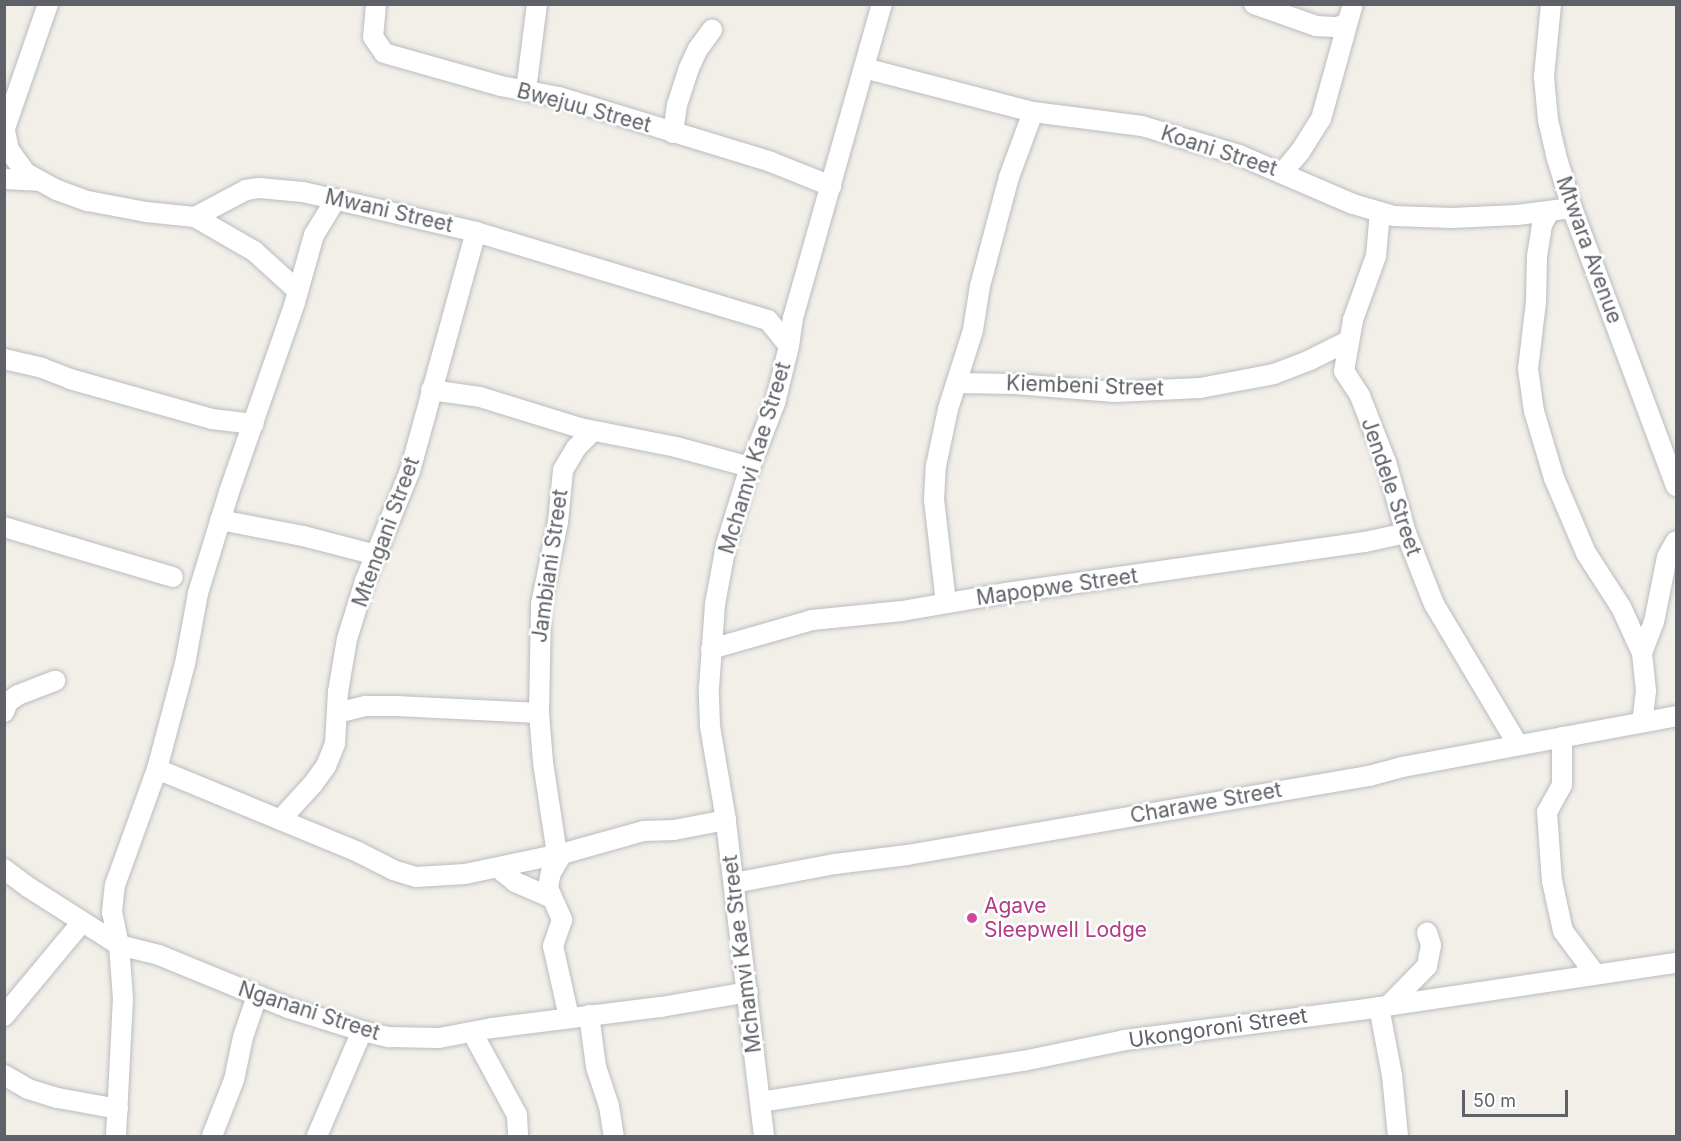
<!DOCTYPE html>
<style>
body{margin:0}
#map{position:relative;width:1681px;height:1141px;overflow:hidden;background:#f1efe7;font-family:Inter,sans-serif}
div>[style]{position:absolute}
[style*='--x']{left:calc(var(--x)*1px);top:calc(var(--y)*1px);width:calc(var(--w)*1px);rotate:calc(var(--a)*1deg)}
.roads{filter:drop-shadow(0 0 2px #b9bcc1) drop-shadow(0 0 2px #b9bcc1)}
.minor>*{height:20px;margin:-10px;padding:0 10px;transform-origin:10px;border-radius:10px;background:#fff}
.dots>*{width:16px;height:16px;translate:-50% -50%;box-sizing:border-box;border:3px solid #fff;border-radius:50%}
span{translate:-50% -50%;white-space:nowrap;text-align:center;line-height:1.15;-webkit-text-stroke:5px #fff;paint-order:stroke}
.street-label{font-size:21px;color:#5e6268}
.hotel-label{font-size:21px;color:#b23c85}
.left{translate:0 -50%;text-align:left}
.frame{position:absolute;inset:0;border:6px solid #5e6268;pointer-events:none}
.scale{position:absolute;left:1462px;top:1090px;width:106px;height:27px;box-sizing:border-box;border:3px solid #5e6268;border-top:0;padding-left:8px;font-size:18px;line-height:21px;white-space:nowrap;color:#5e6268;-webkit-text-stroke:4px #fff;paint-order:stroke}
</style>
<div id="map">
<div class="roads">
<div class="minor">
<div style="--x:376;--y:4;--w:33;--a:95"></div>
<div style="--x:373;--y:37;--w:19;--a:55"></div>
<div style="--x:384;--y:53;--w:122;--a:15.8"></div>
<div style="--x:501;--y:86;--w:59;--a:10.7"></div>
<div style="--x:559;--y:97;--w:222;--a:17"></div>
<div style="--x:771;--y:162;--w:65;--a:21.8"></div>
<div style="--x:1254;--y:4;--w:66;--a:19.5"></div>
<div style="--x:1316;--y:26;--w:22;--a:3"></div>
<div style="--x:1338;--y:27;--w:10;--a:-24"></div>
<div style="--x:1551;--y:4;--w:73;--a:95.5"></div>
<div style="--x:1544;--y:77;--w:43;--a:84.7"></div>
<div style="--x:1548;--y:120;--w:36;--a:77"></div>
<div style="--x:1556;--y:155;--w:55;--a:73.2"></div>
<div style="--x:1572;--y:208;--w:297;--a:69.5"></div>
<div style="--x:864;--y:68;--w:175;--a:14.6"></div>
<div style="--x:1033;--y:112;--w:110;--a:7.3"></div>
<div style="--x:1142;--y:126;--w:101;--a:16.6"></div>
<div style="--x:1239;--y:155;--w:124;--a:23.3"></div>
<div style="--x:1353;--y:204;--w:43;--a:16.3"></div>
<div style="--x:1394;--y:216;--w:58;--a:2"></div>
<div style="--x:1452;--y:218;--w:65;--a:-2.6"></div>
<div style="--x:1517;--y:215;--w:55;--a:-7.3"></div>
<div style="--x:526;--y:90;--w:87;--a:-82.7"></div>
<div style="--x:4;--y:131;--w:134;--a:-70.9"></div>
<div style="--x:5;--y:131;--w:19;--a:78"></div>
<div style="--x:9;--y:150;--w:29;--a:54"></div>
<div style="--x:26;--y:173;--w:35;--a:29"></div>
<div style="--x:57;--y:190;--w:33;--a:20"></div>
<div style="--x:88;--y:201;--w:59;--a:10.7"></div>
<div style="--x:146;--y:212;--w:49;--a:5.8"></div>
<div style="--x:195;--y:217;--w:58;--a:-27.9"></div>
<div style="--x:246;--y:190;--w:13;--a:-9"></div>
<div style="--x:259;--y:188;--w:44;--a:5.2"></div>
<div style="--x:303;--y:192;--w:178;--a:13"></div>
<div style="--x:476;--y:232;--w:305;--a:16.8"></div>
<div style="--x:768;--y:320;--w:33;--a:51"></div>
<div style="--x:673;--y:133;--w:28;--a:-82"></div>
<div style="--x:677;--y:105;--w:39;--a:-72"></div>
<div style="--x:689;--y:68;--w:21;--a:-65"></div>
<div style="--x:698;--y:49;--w:24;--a:-54"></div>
<div style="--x:1283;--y:172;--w:26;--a:-50"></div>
<div style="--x:1300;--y:152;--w:39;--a:-58"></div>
<div style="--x:1321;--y:119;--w:119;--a:-74.5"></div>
<div style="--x:4;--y:179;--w:35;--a:3"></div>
<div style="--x:1380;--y:212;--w:44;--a:95.2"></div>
<div style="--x:1376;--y:256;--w:68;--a:109.8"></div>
<div style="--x:1353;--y:320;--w:52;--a:100"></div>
<div style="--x:1344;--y:371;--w:30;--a:57"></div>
<div style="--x:1360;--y:396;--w:71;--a:68.5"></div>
<div style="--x:1386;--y:462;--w:74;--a:74.3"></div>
<div style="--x:1406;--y:533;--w:76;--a:68.5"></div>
<div style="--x:1434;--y:604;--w:164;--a:59.2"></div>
<div style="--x:1548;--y:214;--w:13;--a:119"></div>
<div style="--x:1542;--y:225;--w:32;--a:99"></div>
<div style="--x:1537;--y:257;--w:45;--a:91.3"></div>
<div style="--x:1536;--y:302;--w:67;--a:96.8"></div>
<div style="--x:1528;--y:369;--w:42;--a:81.9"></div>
<div style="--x:1534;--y:411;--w:70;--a:73.4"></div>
<div style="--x:1554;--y:478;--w:82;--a:66.9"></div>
<div style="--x:1586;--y:553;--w:64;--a:57.1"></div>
<div style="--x:1621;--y:607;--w:51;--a:65.5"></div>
<div style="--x:1642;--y:653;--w:38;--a:84"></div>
<div style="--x:1646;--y:691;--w:31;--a:97"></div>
<div style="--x:195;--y:217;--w:68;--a:30"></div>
<div style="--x:254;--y:251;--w:59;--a:42.3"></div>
<div style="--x:4;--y:359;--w:39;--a:13"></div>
<div style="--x:42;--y:368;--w:30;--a:21"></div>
<div style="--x:70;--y:379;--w:148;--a:15.7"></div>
<div style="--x:212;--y:419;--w:42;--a:6.8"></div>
<div style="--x:957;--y:383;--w:58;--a:1"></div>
<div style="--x:1015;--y:384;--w:100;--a:4.6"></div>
<div style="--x:1115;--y:392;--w:85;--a:-2.7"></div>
<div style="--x:1200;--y:388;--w:75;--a:-10.7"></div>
<div style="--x:1274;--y:374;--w:39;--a:-21"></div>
<div style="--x:1310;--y:360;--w:42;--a:-26.6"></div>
<div style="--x:431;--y:390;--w:49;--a:8.1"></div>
<div style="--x:480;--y:397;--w:105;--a:17.2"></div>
<div style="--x:580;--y:428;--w:98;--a:11.2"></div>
<div style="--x:676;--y:447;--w:77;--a:15.1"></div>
<div style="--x:220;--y:520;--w:85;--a:10.9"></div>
<div style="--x:303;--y:536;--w:75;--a:14.6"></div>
<div style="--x:4;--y:527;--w:176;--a:16.5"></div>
<div style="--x:946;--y:603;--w:104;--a:-96.6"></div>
<div style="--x:934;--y:500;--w:34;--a:-87"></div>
<div style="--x:936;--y:466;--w:58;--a:-78.1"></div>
<div style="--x:948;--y:409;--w:83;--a:-72.4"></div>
<div style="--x:973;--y:330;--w:45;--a:-81"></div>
<div style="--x:980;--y:286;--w:113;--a:-75.1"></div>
<div style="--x:1009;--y:177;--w:69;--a:-69.7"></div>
<div style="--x:711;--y:649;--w:105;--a:-16"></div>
<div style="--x:812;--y:620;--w:90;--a:-5.7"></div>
<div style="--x:902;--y:611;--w:106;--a:-9.8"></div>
<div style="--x:1006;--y:593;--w:363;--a:-8.1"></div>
<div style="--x:1365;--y:542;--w:42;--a:-12.4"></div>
<div style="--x:1642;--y:653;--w:33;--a:-69"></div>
<div style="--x:1654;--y:622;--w:66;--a:-78.7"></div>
<div style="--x:1667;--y:557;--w:18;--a:-61"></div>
<div style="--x:4;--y:712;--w:11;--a:-68"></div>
<div style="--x:8;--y:702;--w:12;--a:-35"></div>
<div style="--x:18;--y:695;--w:40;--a:-21"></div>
<div style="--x:337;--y:713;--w:30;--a:-14"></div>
<div style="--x:366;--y:706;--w:30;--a:0"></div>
<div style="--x:396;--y:706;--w:143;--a:2.8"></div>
<div style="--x:1562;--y:737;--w:48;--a:90"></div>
<div style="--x:1562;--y:785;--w:31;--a:119"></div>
<div style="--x:1547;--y:812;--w:69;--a:85.9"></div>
<div style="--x:1552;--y:881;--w:51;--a:77.6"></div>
<div style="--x:1563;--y:931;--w:54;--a:53.3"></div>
<div style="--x:157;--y:769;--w:217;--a:22.4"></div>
<div style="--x:358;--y:852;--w:39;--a:27"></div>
<div style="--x:393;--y:870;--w:24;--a:17"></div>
<div style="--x:416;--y:877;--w:49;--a:-3.5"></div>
<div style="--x:465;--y:874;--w:102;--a:-11.9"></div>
<div style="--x:565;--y:853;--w:82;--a:-15.6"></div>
<div style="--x:644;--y:831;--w:30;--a:-2"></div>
<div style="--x:674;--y:830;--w:53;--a:-10.9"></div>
<div style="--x:280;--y:820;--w:49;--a:-47.5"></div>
<div style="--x:313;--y:784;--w:22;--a:-54"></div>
<div style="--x:326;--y:766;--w:24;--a:-68"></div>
<div style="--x:335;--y:744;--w:52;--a:-86.7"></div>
<div style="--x:338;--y:692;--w:54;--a:-80.4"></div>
<div style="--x:347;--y:639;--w:61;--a:-72.8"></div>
<div style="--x:365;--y:581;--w:119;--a:-67.8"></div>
<div style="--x:410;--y:471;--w:248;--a:-74.6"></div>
<div style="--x:557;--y:854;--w:93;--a:-98.7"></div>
<div style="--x:543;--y:762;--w:49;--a:-94.7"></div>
<div style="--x:539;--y:713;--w:109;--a:-88.9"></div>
<div style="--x:541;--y:604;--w:84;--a:-78.3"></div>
<div style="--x:558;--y:522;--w:52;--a:-84.5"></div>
<div style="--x:563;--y:470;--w:26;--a:-59"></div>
<div style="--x:576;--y:448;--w:24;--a:-45"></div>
<div style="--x:562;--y:854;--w:21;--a:121"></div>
<div style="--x:551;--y:872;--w:16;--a:101"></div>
<div style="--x:548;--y:888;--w:35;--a:66"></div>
<div style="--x:562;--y:920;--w:28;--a:109"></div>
<div style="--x:553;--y:946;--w:73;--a:77.3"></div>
<div style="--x:498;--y:868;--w:22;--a:39"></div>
<div style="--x:515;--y:882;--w:40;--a:23.4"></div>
<div style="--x:4;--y:869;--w:30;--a:37"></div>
<div style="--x:28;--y:887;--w:108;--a:32.5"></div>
<div style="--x:119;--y:945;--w:41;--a:14"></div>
<div style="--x:159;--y:955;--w:139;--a:22.3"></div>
<div style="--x:288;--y:1008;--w:77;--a:17.3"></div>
<div style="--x:362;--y:1031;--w:28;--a:13"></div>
<div style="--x:389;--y:1037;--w:50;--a:1.1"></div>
<div style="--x:439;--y:1038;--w:54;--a:-10.7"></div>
<div style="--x:492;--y:1028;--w:170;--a:-7.1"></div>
<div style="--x:661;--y:1007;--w:88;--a:-9.8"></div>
<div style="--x:734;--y:883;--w:103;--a:-10.7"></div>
<div style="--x:835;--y:864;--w:73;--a:-7.1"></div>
<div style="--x:907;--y:855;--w:469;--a:-9.7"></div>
<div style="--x:1369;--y:776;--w:34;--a:-15"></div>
<div style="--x:1402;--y:767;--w:279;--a:-10.5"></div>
<div style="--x:1388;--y:1006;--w:56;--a:-45.7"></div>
<div style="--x:1427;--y:966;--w:21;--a:-79"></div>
<div style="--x:1431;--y:945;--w:13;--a:-108"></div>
<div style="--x:1379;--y:1007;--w:69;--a:79.2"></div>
<div style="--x:1392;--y:1075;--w:61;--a:84.4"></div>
<div style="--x:589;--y:1015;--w:52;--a:82.3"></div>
<div style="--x:596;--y:1067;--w:41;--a:71.6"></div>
<div style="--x:609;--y:1106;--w:30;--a:81"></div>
<div style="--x:4;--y:1016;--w:122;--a:-50.3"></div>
<div style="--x:472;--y:1032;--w:94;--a:61.5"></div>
<div style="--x:517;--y:1115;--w:21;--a:87"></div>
<div style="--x:4;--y:1075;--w:28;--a:30"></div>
<div style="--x:28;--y:1089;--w:31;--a:17"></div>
<div style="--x:58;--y:1098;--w:61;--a:10.4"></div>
<div style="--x:760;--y:1102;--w:266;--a:-8.9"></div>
<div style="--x:1023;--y:1061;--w:104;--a:-11.6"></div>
<div style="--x:1125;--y:1040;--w:244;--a:-7.3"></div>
<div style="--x:1367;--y:1009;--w:312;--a:-8.5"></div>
<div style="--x:116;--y:1136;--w:137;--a:-87.1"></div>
<div style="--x:123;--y:999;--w:54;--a:-94.2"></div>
<div style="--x:119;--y:945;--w:34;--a:-102"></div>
<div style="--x:112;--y:912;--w:27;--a:-84"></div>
<div style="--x:115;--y:885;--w:123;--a:-70.1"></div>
<div style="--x:157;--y:769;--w:109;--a:-75.1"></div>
<div style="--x:185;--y:664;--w:72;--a:-79.6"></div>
<div style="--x:198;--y:593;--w:106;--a:-72.9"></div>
<div style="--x:229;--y:492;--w:201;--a:-70.8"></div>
<div style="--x:295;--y:302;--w:70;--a:-74.2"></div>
<div style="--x:314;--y:235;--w:42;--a:-58.6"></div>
<div style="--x:212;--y:1136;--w:60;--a:-68.6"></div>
<div style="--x:234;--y:1080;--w:44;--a:-78.2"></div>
<div style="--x:243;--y:1037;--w:43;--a:-71.1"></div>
<div style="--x:317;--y:1136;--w:114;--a:-66.8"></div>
<div style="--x:764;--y:1136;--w:318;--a:-96.9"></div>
<div style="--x:726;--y:820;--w:95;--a:-99.7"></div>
<div style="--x:710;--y:726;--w:38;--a:-92"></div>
<div style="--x:709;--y:688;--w:84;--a:-85.9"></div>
<div style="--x:715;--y:604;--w:60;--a:-79.4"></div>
<div style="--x:726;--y:545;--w:82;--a:-72.9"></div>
<div style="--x:750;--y:467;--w:69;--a:-68.7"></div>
<div style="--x:775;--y:403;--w:59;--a:-76.2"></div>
<div style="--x:789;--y:346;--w:28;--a:-82"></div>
<div style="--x:793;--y:318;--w:326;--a:-74.2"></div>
</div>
</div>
<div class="dots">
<div style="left:972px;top:918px;background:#d1479c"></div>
</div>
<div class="street-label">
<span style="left:584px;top:108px;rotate:15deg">Bwejuu Street</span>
<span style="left:1219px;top:151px;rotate:18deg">Koani Street</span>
<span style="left:389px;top:211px;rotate:13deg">Mwani Street</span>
<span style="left:1589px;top:250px;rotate:70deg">Mtwara Avenue</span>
<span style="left:1085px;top:386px;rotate:2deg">Kiembeni Street</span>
<span style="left:755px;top:458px;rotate:-73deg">Mchamvi Kae Street</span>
<span style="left:1391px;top:487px;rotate:71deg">Jendele Street</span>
<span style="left:386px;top:532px;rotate:-70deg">Mtengani Street</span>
<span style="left:550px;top:566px;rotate:-82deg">Jambiani Street</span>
<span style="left:1057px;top:587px;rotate:-8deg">Mapopwe Street</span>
<span style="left:1206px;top:803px;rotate:-10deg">Charawe Street</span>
<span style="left:742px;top:954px;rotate:-97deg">Mchamvi Kae Street</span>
<span style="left:309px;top:1011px;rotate:18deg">Nganani Street</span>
<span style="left:1218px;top:1028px;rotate:-8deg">Ukongoroni Street</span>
</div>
<div class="hotel-label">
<span class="left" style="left:984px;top:918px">Agave<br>Sleepwell Lodge</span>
</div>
<div class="frame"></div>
<div class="scale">50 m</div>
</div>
